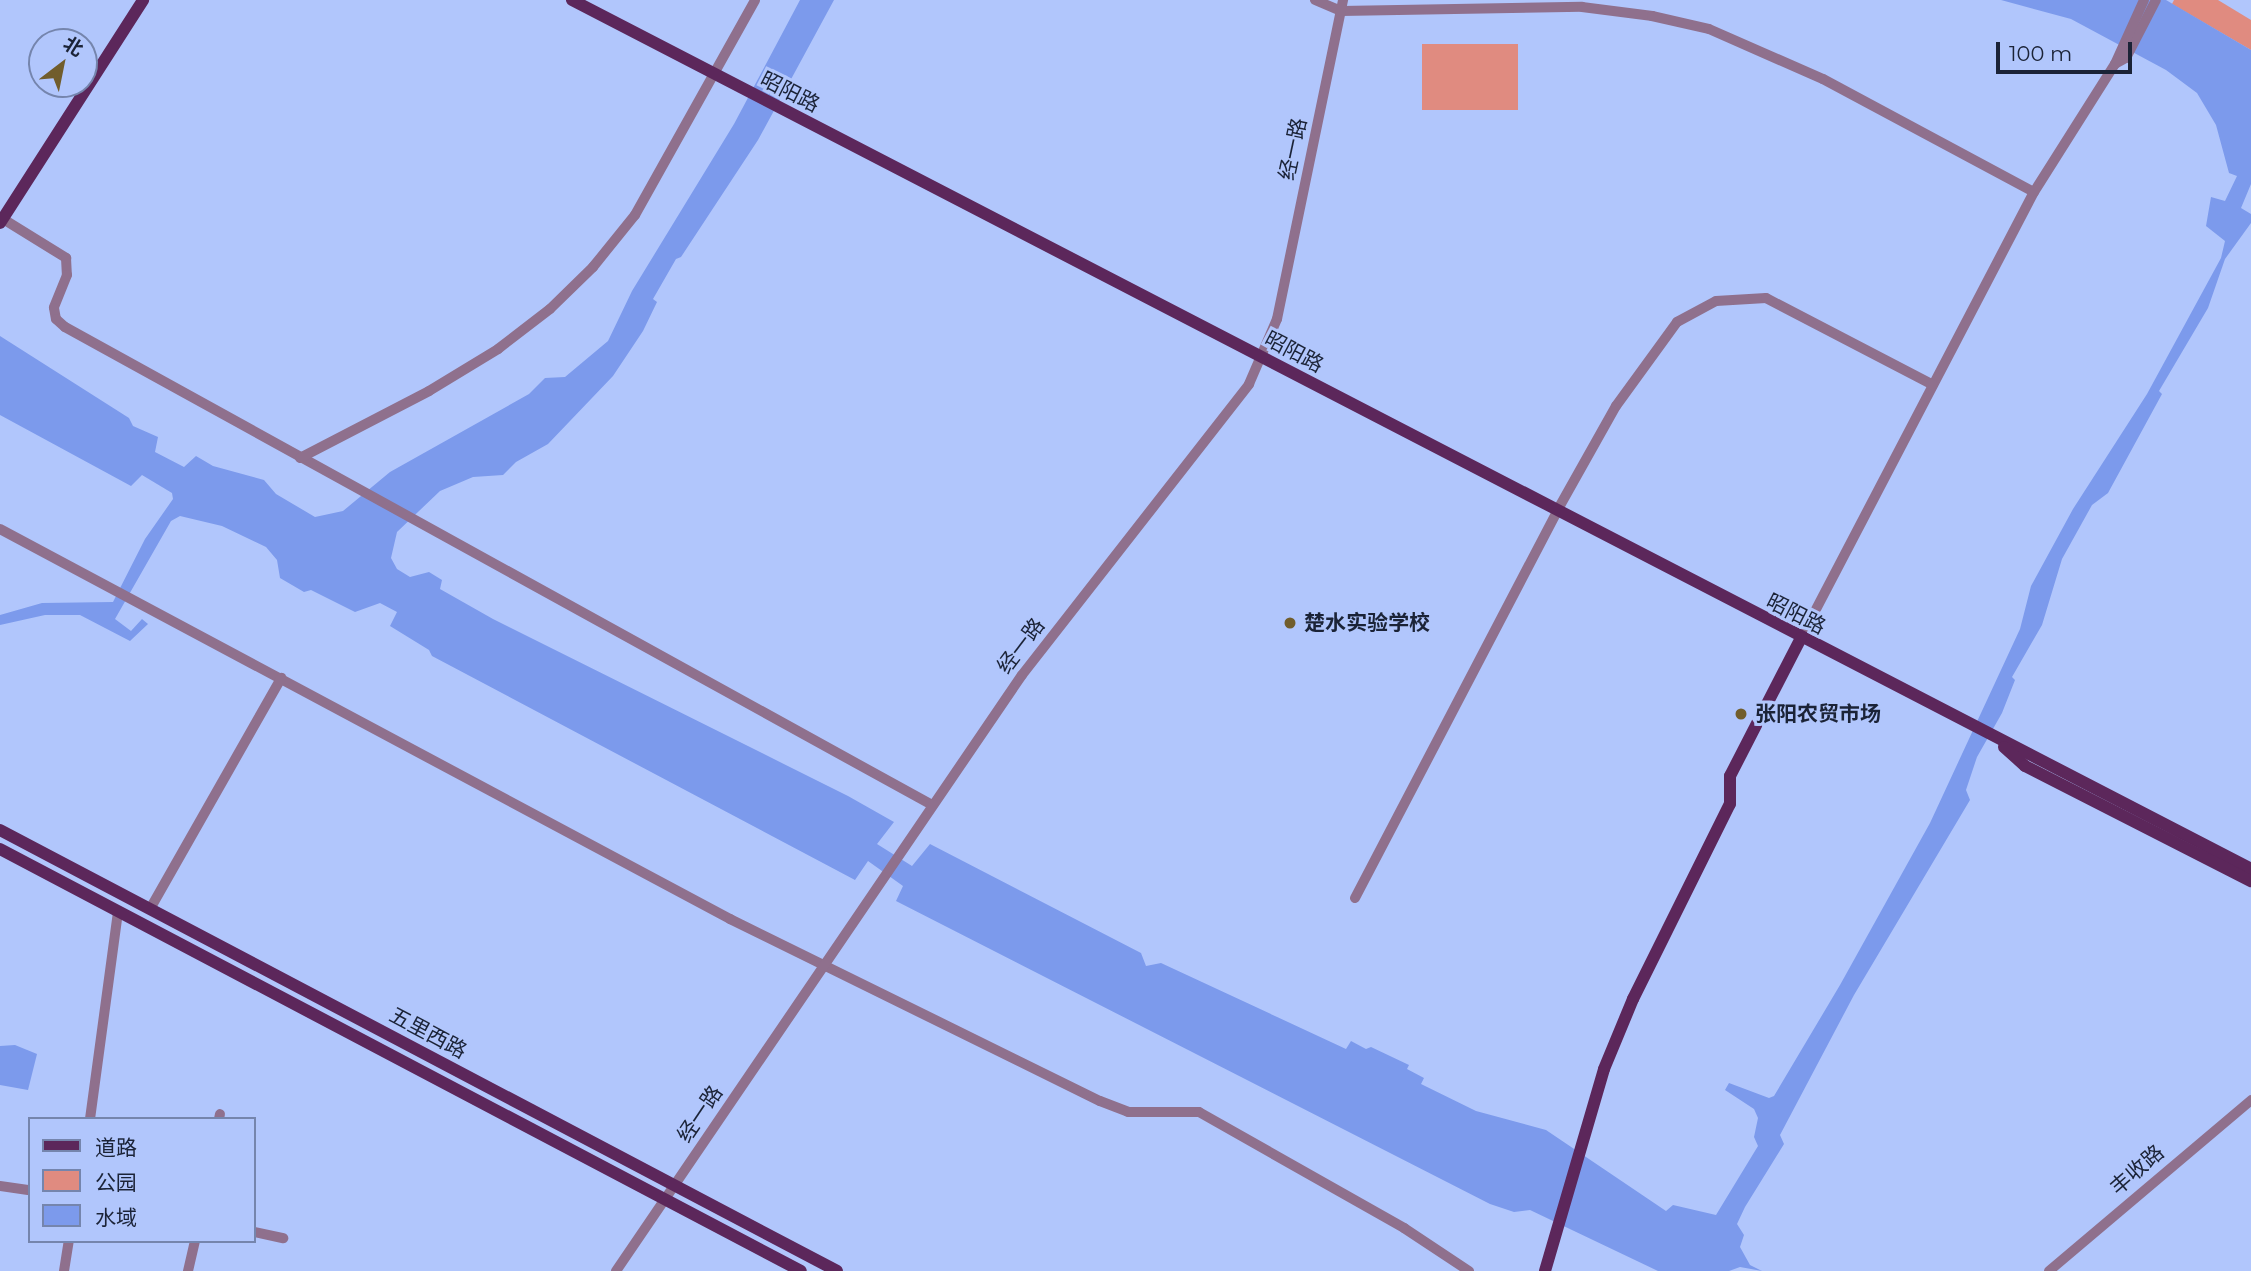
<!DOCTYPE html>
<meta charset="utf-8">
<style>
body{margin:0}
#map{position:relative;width:2251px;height:1271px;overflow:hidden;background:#b1c6fc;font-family:Montserrat,"Noto Sans SC",sans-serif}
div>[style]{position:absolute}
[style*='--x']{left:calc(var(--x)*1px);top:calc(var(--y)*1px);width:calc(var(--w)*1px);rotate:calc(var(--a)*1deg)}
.green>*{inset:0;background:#e08b80;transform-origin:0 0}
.water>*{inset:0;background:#7c9aec}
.minor>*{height:10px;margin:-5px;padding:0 5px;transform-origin:5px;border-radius:5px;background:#8f708d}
.major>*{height:12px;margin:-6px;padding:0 6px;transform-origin:6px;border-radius:6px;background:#5c275b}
.dots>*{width:19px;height:19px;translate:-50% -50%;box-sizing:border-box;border:4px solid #b1c6fc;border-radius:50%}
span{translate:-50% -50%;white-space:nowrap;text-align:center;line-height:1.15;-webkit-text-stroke:6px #b1c6fc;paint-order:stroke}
.street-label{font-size:21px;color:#1b2337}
.poi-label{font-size:21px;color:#1b2337;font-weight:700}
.left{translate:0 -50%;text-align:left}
.legend{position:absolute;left:28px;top:1117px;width:228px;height:126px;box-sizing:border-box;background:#b1c6fc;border:2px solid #7585ad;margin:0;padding:9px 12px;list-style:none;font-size:21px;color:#1b2337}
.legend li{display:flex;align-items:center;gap:14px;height:35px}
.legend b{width:35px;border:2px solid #7585ad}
.north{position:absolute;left:28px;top:28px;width:70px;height:70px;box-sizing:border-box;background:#b1c6fc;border:2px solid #7585ad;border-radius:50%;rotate:32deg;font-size:19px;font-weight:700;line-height:28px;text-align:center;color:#1b2337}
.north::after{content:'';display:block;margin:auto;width:24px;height:32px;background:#715d2c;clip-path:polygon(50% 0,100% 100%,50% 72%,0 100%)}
.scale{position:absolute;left:1996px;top:42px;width:136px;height:32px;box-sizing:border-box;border:4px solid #1b2337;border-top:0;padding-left:9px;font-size:21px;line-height:24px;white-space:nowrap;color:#1b2337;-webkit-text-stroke:5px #b1c6fc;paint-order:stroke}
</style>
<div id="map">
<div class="green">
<div style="clip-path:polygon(2174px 0,2218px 0,2251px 20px,2251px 50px,2172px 4px)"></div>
<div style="left:1518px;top:44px;width:66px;height:96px;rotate:90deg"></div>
</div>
<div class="water">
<div style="clip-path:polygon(800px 0,834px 0,758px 140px,681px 257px,676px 259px,653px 299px,657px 302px,643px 331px,613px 376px,548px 444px,516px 462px,503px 475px,473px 477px,440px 491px,397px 532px,391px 558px,397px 569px,410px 577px,429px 572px,442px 580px,440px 589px,493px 619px,848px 796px,894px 822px,877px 844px,912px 866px,930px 844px,1141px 953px,1146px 966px,1161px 963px,1346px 1049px,1351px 1041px,1366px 1049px,1371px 1047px,1409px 1065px,1407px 1069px,1424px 1078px,1421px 1084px,1476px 1111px,1546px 1130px,1666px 1211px,1673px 1205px,1716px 1215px,1758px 1146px,1754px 1137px,1758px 1118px,1754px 1109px,1725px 1090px,1729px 1083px,1769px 1098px,1774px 1096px,1840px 985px,1930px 823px,2020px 629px,2031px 586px,2073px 509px,2147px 394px,2221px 258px,2225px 241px,2206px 226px,2211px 197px,2225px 201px,2237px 176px,2229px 173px,2216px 125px,2197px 93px,2166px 70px,2071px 19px,2001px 0,2166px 0,2251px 50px,2251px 184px,2241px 208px,2251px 214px,2251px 223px,2225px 259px,2208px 308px,2159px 391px,2162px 394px,2108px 493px,2092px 505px,2062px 559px,2042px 625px,2012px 677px,2015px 680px,2002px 713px,1977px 757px,1966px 790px,1970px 800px,1854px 995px,1780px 1135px,1784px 1144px,1745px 1207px,1737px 1224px,1744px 1235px,1740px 1247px,1750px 1265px,1762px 1271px,1740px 1267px,1729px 1271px,1658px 1271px,1530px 1210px,1514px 1212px,1490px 1204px,896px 901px,903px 886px,868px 861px,855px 880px,432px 656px,429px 650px,390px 626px,397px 612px,380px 603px,355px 612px,311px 590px,304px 592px,280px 578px,277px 560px,266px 547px,222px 526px,180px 516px,171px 521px,115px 619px,131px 631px,142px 619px,148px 624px,130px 641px,80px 615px,45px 615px,0 625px,0 615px,42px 603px,113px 602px,145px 539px,173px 499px,172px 493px,142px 475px,131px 486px,0 415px,0 336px,129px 418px,133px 426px,158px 437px,155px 452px,184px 467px,196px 456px,213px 466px,264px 480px,276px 494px,315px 517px,343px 511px,390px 472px,529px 394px,545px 378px,565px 377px,608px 341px,632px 291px,734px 124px)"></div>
<div style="clip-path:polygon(15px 1045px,37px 1054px,28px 1090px,0 1085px,0 1046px)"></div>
</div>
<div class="minor">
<div style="--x:1315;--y:0;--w:28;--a:23"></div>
<div style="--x:1341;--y:11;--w:241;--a:-1"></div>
<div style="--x:1582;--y:7;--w:71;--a:7.3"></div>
<div style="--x:1652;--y:16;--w:58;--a:12.8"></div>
<div style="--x:1709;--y:29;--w:124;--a:23.7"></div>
<div style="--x:1823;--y:79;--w:239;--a:28.2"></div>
<div style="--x:2115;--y:64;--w:13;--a:-29"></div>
<div style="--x:2126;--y:58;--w:65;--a:-62.7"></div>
<div style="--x:0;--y:217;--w:78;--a:31.8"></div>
<div style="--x:66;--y:258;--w:17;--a:87"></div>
<div style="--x:67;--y:275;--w:35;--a:112"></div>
<div style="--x:54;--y:308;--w:11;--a:80"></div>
<div style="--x:56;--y:319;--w:12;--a:42"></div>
<div style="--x:65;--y:327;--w:990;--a:28.87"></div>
<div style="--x:300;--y:458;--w:145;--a:-27.4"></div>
<div style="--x:429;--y:391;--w:81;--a:-31.3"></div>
<div style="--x:498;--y:349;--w:66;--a:-37.6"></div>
<div style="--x:550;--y:309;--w:60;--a:-44.3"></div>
<div style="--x:593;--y:267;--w:67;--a:-51.1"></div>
<div style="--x:635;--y:215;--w:246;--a:-60.8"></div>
<div style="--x:0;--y:529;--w:828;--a:28.11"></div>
<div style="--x:730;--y:919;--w:412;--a:26.2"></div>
<div style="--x:1100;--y:1101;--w:30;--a:21"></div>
<div style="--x:1128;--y:1112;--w:71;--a:0"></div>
<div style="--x:1199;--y:1112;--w:236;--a:29.5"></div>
<div style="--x:1404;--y:1228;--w:78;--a:33.5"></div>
<div style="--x:1801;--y:638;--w:503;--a:-62.42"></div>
<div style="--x:2034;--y:192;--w:151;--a:-57.7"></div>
<div style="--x:2115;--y:64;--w:70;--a:-65.6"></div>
<div style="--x:1355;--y:898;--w:437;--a:-62.4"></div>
<div style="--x:1557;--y:511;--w:120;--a:-60.7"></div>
<div style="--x:1616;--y:406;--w:104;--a:-54"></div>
<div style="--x:1677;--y:322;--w:44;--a:-28.3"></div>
<div style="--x:1716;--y:301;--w:50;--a:-3.4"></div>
<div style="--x:1766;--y:298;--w:188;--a:27.5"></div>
<div style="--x:150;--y:909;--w:266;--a:-60.4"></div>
<div style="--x:90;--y:1119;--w:209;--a:-82.3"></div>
<div style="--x:219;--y:1119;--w:5;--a:-79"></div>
<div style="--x:0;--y:1186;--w:30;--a:8"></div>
<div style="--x:254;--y:1232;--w:30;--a:12"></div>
<div style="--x:64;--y:1271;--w:30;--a:-81"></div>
<div style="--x:188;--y:1271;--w:31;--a:-77"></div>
<div style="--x:616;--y:1271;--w:721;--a:-55.74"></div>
<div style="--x:1022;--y:675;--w:369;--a:-52"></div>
<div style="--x:1249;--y:384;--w:71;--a:-66.7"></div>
<div style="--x:1277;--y:319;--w:326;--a:-78.3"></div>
<div style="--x:2049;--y:1271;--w:265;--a:-40.2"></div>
</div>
<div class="major">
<div style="--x:572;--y:0;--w:1891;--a:27.36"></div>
<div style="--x:0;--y:223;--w:265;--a:-57.3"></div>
<div style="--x:2004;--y:747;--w:28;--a:42"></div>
<div style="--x:2025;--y:766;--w:254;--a:27"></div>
<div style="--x:0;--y:830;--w:946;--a:27.78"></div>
<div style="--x:0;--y:849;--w:905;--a:27.78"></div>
<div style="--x:1545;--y:1271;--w:210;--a:-73.7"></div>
<div style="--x:1604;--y:1069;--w:76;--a:-67.5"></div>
<div style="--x:1633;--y:999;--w:218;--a:-63.6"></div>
<div style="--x:1730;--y:804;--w:28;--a:-90"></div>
<div style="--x:1730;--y:776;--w:155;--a:-62.8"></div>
</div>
<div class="dots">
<div style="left:1290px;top:623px;background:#715d2c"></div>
<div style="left:1741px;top:714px;background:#715d2c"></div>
</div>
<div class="street-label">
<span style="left:790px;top:92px;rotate:27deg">昭阳路</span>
<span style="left:1293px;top:149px;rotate:-78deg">经一路</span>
<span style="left:1294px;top:352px;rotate:28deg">昭阳路</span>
<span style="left:1796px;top:614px;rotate:27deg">昭阳路</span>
<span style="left:1021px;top:646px;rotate:-53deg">经一路</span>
<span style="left:428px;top:1033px;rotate:28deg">五里西路</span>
<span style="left:700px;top:1114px;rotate:-56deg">经一路</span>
<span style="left:2137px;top:1170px;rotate:-41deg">丰收路</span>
</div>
<div class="poi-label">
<span class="left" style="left:1304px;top:623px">楚水实验学校</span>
<span class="left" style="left:1755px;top:714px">张阳农贸市场</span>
</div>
<ul class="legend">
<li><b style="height:9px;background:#5c275b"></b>道路</li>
<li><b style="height:19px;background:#e08b80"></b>公园</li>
<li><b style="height:19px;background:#7c9aec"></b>水域</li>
</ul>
<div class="north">北</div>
<div class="scale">100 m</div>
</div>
